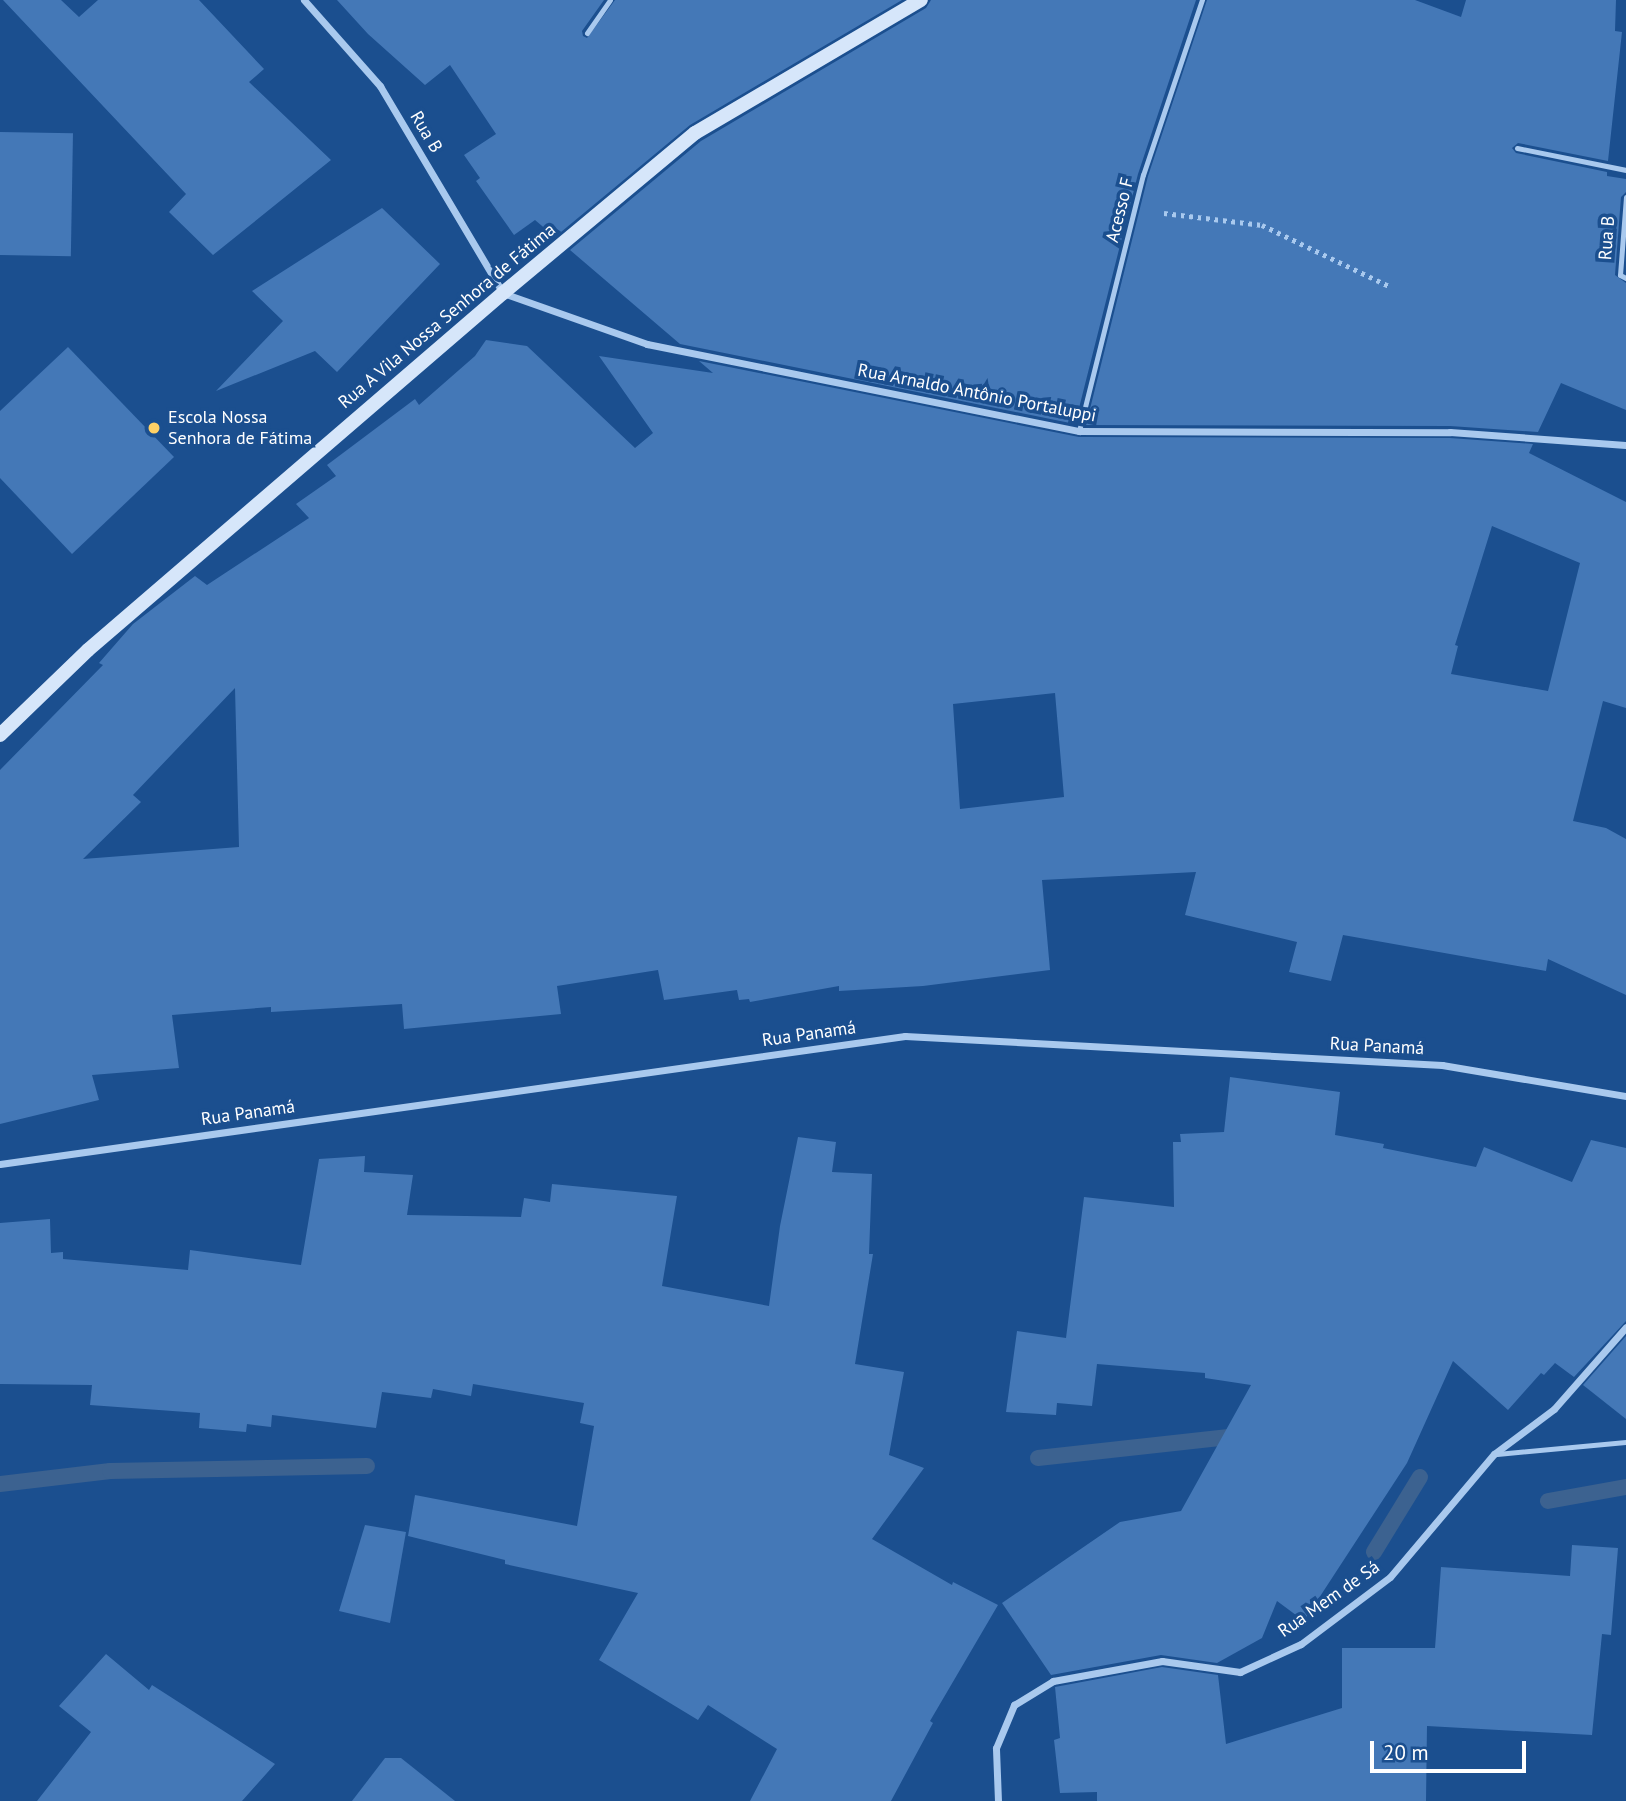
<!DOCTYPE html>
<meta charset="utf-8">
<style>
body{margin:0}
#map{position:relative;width:1626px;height:1801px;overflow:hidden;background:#1b4f8f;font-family:"PT Sans",sans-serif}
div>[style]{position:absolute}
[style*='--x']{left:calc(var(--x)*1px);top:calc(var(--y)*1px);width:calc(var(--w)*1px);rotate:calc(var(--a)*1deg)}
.stream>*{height:16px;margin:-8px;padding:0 8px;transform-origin:8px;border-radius:8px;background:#3c6290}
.building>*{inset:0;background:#4478b7;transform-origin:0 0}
.path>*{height:4.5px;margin-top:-2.25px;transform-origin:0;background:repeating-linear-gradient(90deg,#a9c9ee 0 3.5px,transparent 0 8.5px)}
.lane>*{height:5px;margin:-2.5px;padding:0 2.5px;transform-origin:2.5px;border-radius:2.5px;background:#a9c9ee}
.street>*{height:7px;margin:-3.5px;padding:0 3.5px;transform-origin:3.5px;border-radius:3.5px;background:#a9c9ee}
.secondary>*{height:14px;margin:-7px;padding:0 7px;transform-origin:7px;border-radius:7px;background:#d6e6fa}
.dots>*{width:19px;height:19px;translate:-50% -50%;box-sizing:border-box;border:4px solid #1b4f8f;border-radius:50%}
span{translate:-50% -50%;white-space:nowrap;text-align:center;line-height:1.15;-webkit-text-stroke:7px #1b4f8f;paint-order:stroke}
.street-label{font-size:18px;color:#fff}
.poi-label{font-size:18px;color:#fff}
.left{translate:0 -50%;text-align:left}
.scale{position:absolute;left:1370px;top:1741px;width:156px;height:32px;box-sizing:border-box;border:4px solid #fff;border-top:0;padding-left:9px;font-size:21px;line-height:24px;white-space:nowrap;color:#fff;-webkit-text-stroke:5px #1b4f8f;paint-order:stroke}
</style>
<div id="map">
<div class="stream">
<div style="--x:1038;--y:1458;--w:201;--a:-6.3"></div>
<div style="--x:0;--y:1484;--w:111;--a:-6.7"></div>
<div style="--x:110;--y:1471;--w:257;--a:-1.1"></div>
<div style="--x:1548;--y:1501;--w:79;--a:-10.2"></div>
<div style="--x:1374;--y:1552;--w:88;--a:-58.5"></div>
</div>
<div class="building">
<div style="clip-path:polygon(3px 0,61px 0,79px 17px,98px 0,199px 0,264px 69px,249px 82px,331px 160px,213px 255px,169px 212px,186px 194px)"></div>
<div style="clip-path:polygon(337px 0,604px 0,582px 31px,583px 36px,587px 38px,615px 0,902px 0,690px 125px,555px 237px,535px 220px,514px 235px,476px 181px,480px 178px,464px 155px,496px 134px,450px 65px,425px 85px,368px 34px)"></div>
<div style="clip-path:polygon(931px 0,1196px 0,1138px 174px,1075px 424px,680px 344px,570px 250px,701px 141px,926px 8px)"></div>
<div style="clip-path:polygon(1207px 0,1415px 0,1461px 17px,1466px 0,1616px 0,1615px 31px,1622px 32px,1608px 161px,1518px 143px,1512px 148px,1516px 153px,1607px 172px,1607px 176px,1626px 179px,1626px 192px,1621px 197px,1615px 275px,1626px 283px,1626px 410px,1561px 383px,1538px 432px,1450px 426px,1086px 425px,1148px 176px)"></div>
<div style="left:0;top:132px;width:73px;height:123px;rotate:1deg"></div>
<div style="clip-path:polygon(382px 208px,440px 264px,337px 372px,315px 351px,216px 391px,283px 321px,252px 291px)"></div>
<div style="clip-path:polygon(evenodd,486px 340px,527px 346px,635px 448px,653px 433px,599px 356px,713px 373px,699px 361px,1079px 437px,1450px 438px,1533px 444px,1529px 453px,1626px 502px,1626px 708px,1603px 701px,1573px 821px,1606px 828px,1626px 839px,1626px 995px,1548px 959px,1546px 971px,1343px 935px,1331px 981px,1289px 972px,1297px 942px,1185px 915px,1196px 872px,1042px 880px,1050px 970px,923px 986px,839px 991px,839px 986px,750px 1002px,749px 999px,739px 1000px,737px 990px,664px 1000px,658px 970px,557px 986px,561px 1014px,404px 1029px,402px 1004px,271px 1012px,271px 1007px,172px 1015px,179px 1068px,92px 1075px,99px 1100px,0 1124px,0 770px,103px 665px,99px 663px,133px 624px,195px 576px,207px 585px,309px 518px,296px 504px,336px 476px,327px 465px,415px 399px,419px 405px,475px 356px,486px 340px,1492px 526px,1580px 563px,1548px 691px,1451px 674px,1458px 646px,1455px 645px,1492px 526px,486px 340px,235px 688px,239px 847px,83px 859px,141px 802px,133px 795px,235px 688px,486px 340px,1055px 693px,1064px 797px,960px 809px,953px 704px,1055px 693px)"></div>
<div style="clip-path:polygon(68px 347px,174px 457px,72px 554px,0 478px,0 411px)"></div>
<div style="clip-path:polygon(1230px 1077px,1340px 1092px,1335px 1135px,1384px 1144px,1383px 1148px,1476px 1167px,1484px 1147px,1572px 1182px,1591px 1140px,1626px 1148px,1626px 1321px,1574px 1377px,1555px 1363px,1544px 1375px,1541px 1373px,1508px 1410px,1453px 1361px,1407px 1463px,1304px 1621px,1277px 1601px,1262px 1638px,1217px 1663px,1161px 1655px,1051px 1675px,1002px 1603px,1120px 1522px,1181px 1511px,1251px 1385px,1205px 1378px,1205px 1373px,1097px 1364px,1092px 1406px,1057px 1403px,1056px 1415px,1006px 1412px,1017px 1331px,1066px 1338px,1084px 1197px,1174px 1207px,1173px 1142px,1181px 1142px,1180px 1134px,1224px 1132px)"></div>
<div style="clip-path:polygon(798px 1137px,836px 1142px,832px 1172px,872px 1174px,869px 1254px,873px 1254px,855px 1364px,904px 1372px,889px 1455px,924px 1468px,872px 1539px,952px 1585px,953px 1582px,998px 1605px,930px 1721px,933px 1723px,891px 1801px,750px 1801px,777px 1749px,708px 1705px,698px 1720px,599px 1660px,638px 1593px,505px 1564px,505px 1560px,408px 1536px,415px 1495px,577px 1526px,594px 1426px,580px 1423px,584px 1403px,473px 1384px,471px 1396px,433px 1389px,431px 1398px,382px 1392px,376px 1428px,272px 1415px,271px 1427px,247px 1424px,246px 1432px,199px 1428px,200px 1413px,90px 1405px,92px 1385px,0 1384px,0 1223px,50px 1219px,51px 1253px,63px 1252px,63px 1259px,188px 1270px,190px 1250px,301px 1265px,319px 1159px,365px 1156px,364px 1172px,413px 1175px,407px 1215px,521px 1217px,524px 1198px,550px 1202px,552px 1184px,677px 1196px,662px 1286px,769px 1306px,780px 1226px)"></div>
<div style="clip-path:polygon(1626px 1336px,1626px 1419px,1583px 1385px)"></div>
<div style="clip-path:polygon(365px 1525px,406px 1532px,390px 1623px,339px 1611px)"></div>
<div style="clip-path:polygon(1572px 1545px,1618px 1548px,1611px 1635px,1602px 1634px,1592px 1735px,1427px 1726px,1426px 1801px,1097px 1801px,1097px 1792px,1060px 1793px,1054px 1740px,1060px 1738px,1055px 1687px,1162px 1667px,1218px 1675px,1226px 1744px,1342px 1708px,1342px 1648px,1435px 1648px,1441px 1567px,1570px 1576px)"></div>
<div style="clip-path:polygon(106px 1654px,149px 1690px,152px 1685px,275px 1764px,242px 1801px,37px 1801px,91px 1732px,59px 1706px)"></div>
<div style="clip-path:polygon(385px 1758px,401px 1758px,455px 1801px,352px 1801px)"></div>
</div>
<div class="path">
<div style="--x:1164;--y:213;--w:99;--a:7"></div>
<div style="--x:1262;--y:225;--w:141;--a:25.7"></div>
</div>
<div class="lane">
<div style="--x:587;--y:33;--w:40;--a:-55.1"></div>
<div style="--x:1517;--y:148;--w:111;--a:11.4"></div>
<div style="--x:1626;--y:197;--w:78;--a:94.4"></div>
<div style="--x:1620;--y:275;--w:7;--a:27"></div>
<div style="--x:1079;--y:431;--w:264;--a:-76"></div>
<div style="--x:1143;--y:175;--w:185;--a:-71.4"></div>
<div style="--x:1497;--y:1454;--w:130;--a:-5.3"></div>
</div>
<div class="street">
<div style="--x:304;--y:0;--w:115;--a:48.5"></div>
<div style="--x:380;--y:86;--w:241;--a:59.3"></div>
<div style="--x:503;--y:293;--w:153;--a:19.5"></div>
<div style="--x:647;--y:344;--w:441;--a:11.4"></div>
<div style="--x:1079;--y:431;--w:371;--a:0.2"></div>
<div style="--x:1450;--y:432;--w:176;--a:4.2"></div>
<div style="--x:0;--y:1164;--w:914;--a:-8.05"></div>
<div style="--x:905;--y:1036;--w:538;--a:3.09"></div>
<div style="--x:1442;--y:1065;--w:187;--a:9.6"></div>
<div style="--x:998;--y:1801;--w:53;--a:-92.2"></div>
<div style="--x:996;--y:1748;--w:47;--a:-67.3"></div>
<div style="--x:1014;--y:1705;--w:46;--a:-31.6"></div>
<div style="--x:1053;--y:1681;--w:111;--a:-10.4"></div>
<div style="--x:1162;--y:1661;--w:79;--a:8"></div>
<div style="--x:1240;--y:1672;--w:67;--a:-24.7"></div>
<div style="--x:1301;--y:1644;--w:111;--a:-37"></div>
<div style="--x:1390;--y:1577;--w:161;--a:-49.8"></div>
<div style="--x:1494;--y:1454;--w:75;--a:-36.9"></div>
<div style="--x:1554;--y:1409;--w:109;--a:-48.7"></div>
</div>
<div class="secondary">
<div style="--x:0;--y:735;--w:122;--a:-44"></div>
<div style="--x:88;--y:650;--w:547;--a:-40.7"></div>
<div style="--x:503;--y:293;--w:250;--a:-39.8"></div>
<div style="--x:695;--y:133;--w:262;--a:-30.5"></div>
</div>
<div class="dots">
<div style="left:154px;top:428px;background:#ffd166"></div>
</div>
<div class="street-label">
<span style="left:426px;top:132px;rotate:59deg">Rua B</span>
<span style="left:1120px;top:210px;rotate:-76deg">Acesso F</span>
<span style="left:1607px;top:238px;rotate:-86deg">Rua B</span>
<span style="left:447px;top:316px;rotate:-40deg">Rua A Vila Nossa Senhora de Fátima</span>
<span style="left:977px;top:393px;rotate:11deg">Rua Arnaldo Antônio Portaluppi</span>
<span style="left:809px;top:1034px;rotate:-8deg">Rua Panamá</span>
<span style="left:1377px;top:1046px;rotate:3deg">Rua Panamá</span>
<span style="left:248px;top:1113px;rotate:-8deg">Rua Panamá</span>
<span style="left:1329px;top:1599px;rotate:-35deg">Rua Mem de Sá</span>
</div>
<div class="poi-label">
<span class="left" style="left:168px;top:428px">Escola Nossa<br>Senhora de Fátima</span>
</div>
<div class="scale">20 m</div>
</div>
